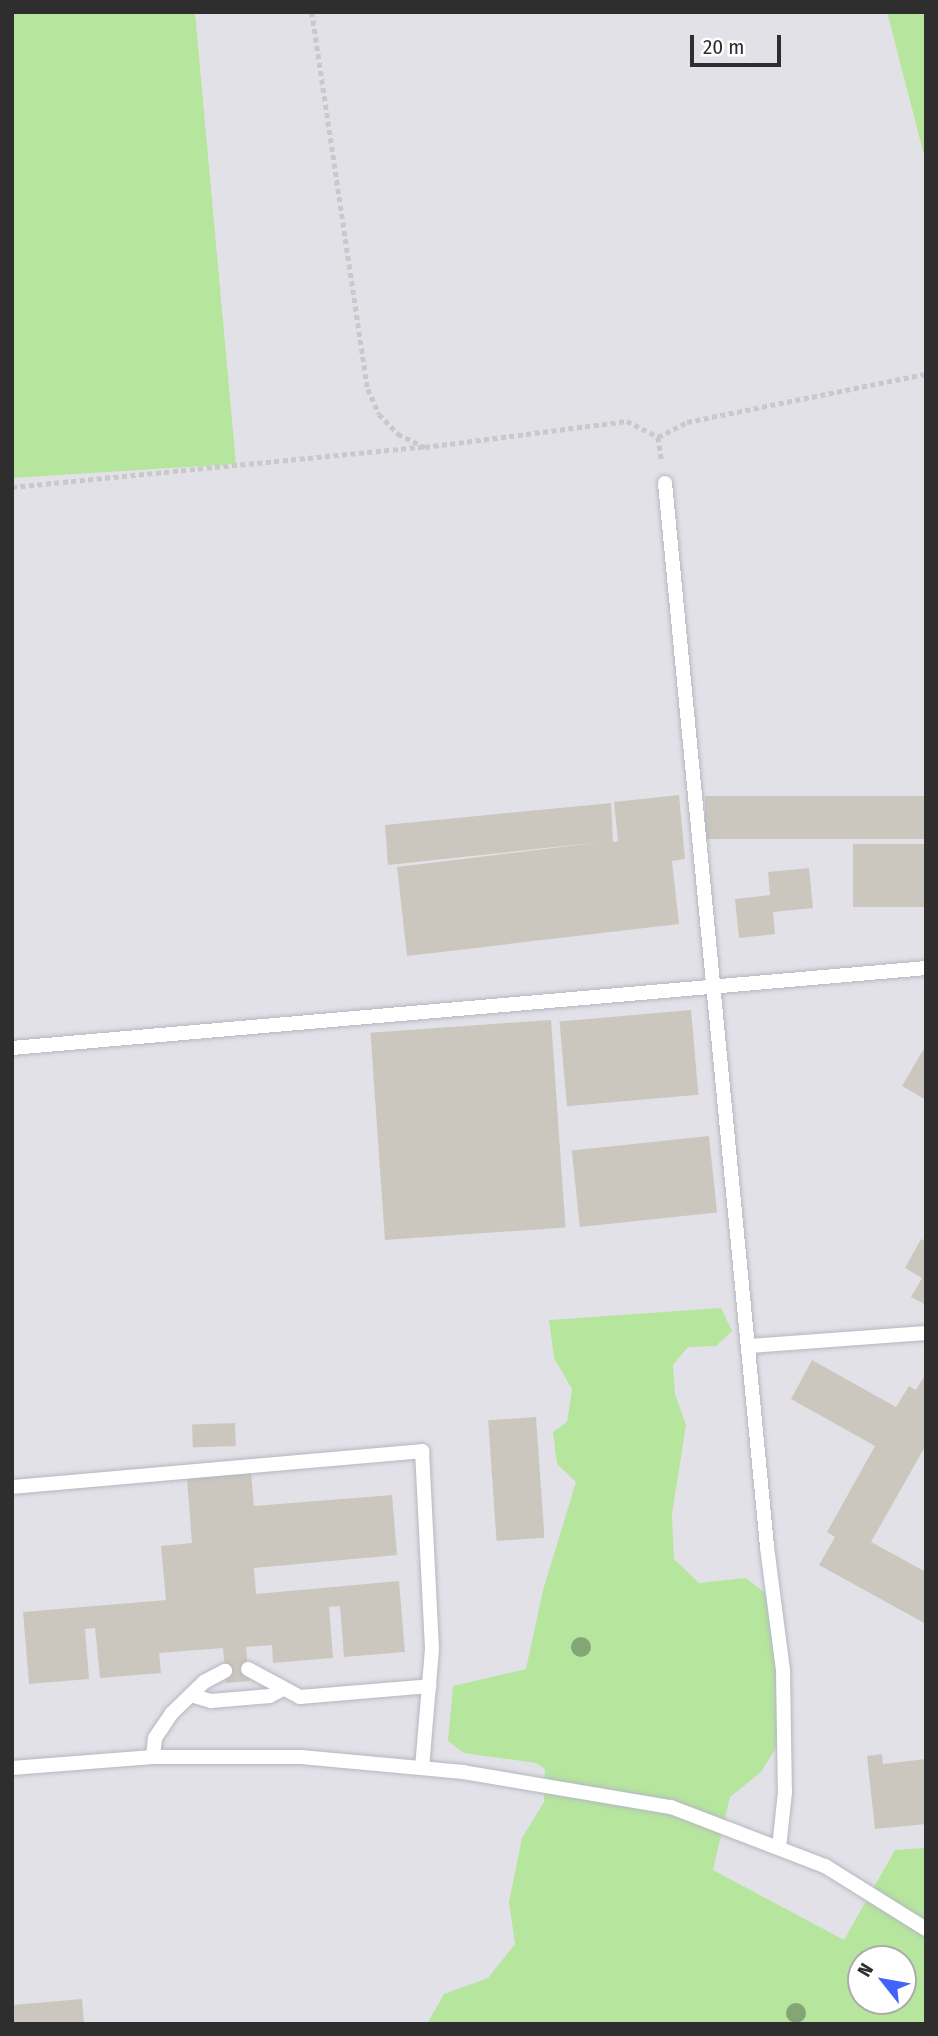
<!DOCTYPE html>
<style>
body{margin:0}
#map{position:relative;width:938px;height:2036px;overflow:hidden;background:#efe9e1;font-family:"Fira Sans Condensed",sans-serif}
div>[style]{position:absolute}
[style*='--x']{left:calc(var(--x)*1px);top:calc(var(--y)*1px);width:calc(var(--w)*1px);rotate:calc(var(--a)*1deg)}
.industrial>*{inset:0;background:#e3e1e8}
.green>*{inset:0;background:#b6e59e}
.building>*{inset:0;background:#cbc7bf;transform-origin:0 0}
.path>*{height:4.5px;margin-top:-2.25px;transform-origin:0;background:repeating-linear-gradient(90deg,#c9c9c9 0 5px,transparent 0 8.5px)}
.roads{filter:drop-shadow(0 0 2px #b4b7c1) drop-shadow(0 0 2px #b4b7c1)}
.service>*{height:14px;margin:-7px;padding:0 7px;transform-origin:7px;border-radius:7px;background:#fff}
.trees>*{width:20px;height:20px;margin:-10px;border-radius:50%;background:#84a574}
span{translate:-50% -50%;white-space:nowrap;text-align:center;line-height:1.15;-webkit-text-stroke:5px #fff;paint-order:stroke}
.frame{position:absolute;inset:0;border:14px solid #2e2e2e;pointer-events:none}
.north{position:absolute;left:847px;top:1945px;width:70px;height:70px;box-sizing:border-box;background:#fff;border:2px solid #ababab;border-radius:50%;rotate:301deg;font-size:19px;font-weight:700;line-height:28px;text-align:center;color:#2e2e2e}
.north::after{content:'';display:block;margin:auto;width:24px;height:32px;background:#4264fb;clip-path:polygon(50% 0,100% 100%,50% 72%,0 100%)}
.scale{position:absolute;left:690px;top:35px;width:91px;height:32px;box-sizing:border-box;border:4px solid #2e2e2e;border-top:0;padding-left:9px;font-size:21px;line-height:24px;white-space:nowrap;color:#2e2e2e;-webkit-text-stroke:5px #fff;paint-order:stroke}
</style>
<div id="map">
<div class="industrial">
<div style="clip-path:polygon(evenodd,195px 12px,887px 12px,926px 163px,926px 2024px,12px 2024px,12px 478px,236px 464px,195px 12px,861px 1959px,903px 1959px,903px 2001px,861px 2001px,861px 1959px)"></div>
</div>
<div class="green">
<div style="clip-path:polygon(12px 12px,195px 12px,236px 464px,12px 478px)"></div>
<div style="clip-path:polygon(887px 12px,926px 12px,926px 163px)"></div>
<div style="clip-path:polygon(evenodd,721px 1308px,732px 1331px,716px 1346px,688px 1347px,673px 1365px,675px 1394px,686px 1425px,672px 1514px,674px 1559px,699px 1583px,746px 1578px,775px 1601px,787px 1730px,761px 1772px,730px 1797px,713px 1870px,844px 1940px,895px 1850px,926px 1848px,926px 2024px,427px 2024px,444px 1994px,488px 1978px,515px 1944px,509px 1902px,522px 1838px,544px 1802px,545px 1769px,536px 1763px,464px 1753px,448px 1741px,453px 1686px,526px 1669px,543px 1590px,576px 1482px,557px 1464px,553px 1432px,567px 1422px,572px 1389px,554px 1358px,549px 1320px,721px 1308px,861px 1959px,903px 1959px,903px 2001px,861px 2001px,861px 1959px)"></div>
</div>
<div class="building">
<div style="clip-path:polygon(679px 795px,685px 859px,672px 861px,679px 924px,407px 956px,397px 867px,602px 842px,388px 865px,385px 825px,611px 803px,613px 842px,618px 841px,614px 802px)"></div>
<div style="left:926px;top:796px;width:43px;height:221px;rotate:90deg"></div>
<div style="left:926px;top:844px;width:63px;height:73px;rotate:90deg"></div>
<div style="clip-path:polygon(809px 868px,813px 908px,773px 912px,775px 934px,739px 938px,735px 899px,770px 895px,768px 872px)"></div>
<div style="left:691px;top:1010px;width:85px;height:132px;rotate:85deg"></div>
<div style="left:551px;top:1020px;width:208px;height:181px;rotate:86deg"></div>
<div style="clip-path:polygon(926px 1045px,926px 1100px,902px 1086px)"></div>
<div style="left:709px;top:1136px;width:77px;height:138px;rotate:84deg"></div>
<div style="clip-path:polygon(921px 1239px,926px 1242px,926px 1305px,911px 1297px,922px 1278px,905px 1268px)"></div>
<div style="clip-path:polygon(812px 1360px,896px 1407px,909px 1386px,916px 1390px,926px 1373px,926px 1445px,871px 1542px,926px 1572px,926px 1624px,819px 1565px,835px 1537px,827px 1532px,875px 1446px,791px 1399px)"></div>
<div style="left:536px;top:1417px;width:121px;height:48px;rotate:86deg"></div>
<div style="left:235px;top:1423px;width:23px;height:43px;rotate:88deg"></div>
<div style="clip-path:polygon(251px 1473px,254px 1506px,392px 1495px,397px 1555px,254px 1568px,256px 1594px,399px 1581px,405px 1652px,344px 1657px,340px 1606px,329px 1607px,333px 1658px,273px 1663px,272px 1645px,246px 1647px,249px 1681px,226px 1683px,223px 1648px,159px 1653px,161px 1673px,100px 1678px,95px 1628px,85px 1629px,89px 1679px,29px 1684px,23px 1612px,166px 1600px,161px 1546px,192px 1543px,187px 1478px)"></div>
<div style="clip-path:polygon(882px 1754px,883px 1764px,926px 1759px,926px 1824px,875px 1829px,867px 1756px)"></div>
<div style="clip-path:polygon(82px 1999px,84px 2024px,12px 2024px,12px 2005px)"></div>
</div>
<div class="path">
<div style="--x:312;--y:12;--w:381;--a:81.6"></div>
<div style="--x:368;--y:389;--w:27;--a:66"></div>
<div style="--x:379;--y:414;--w:28;--a:46"></div>
<div style="--x:398;--y:434;--w:30;--a:26"></div>
<div style="--x:425;--y:447;--w:204;--a:-7.3"></div>
<div style="--x:627;--y:421;--w:35;--a:27"></div>
<div style="--x:658;--y:437;--w:25;--a:81"></div>
<div style="--x:658;--y:437;--w:33;--a:-27"></div>
<div style="--x:687;--y:422;--w:244;--a:-11.4"></div>
<div style="--x:12;--y:487;--w:412;--a:-5.6"></div>
</div>
<div class="roads">
<div class="service">
<div style="--x:665;--y:483;--w:1069;--a:84.52"></div>
<div style="--x:767;--y:1547;--w:125;--a:82.6"></div>
<div style="--x:783;--y:1671;--w:121;--a:89.1"></div>
<div style="--x:785;--y:1792;--w:56;--a:96.1"></div>
<div style="--x:12;--y:1048;--w:917;--a:-5"></div>
<div style="--x:750;--y:1346;--w:176;--a:-4.2"></div>
<div style="--x:12;--y:1487;--w:412;--a:-5"></div>
<div style="--x:422;--y:1451;--w:198;--a:87.1"></div>
<div style="--x:432;--y:1649;--w:119;--a:94.8"></div>
<div style="--x:248;--y:1669;--w:59;--a:28.3"></div>
<div style="--x:300;--y:1697;--w:130;--a:-4.8"></div>
<div style="--x:191;--y:1695;--w:21;--a:17"></div>
<div style="--x:211;--y:1701;--w:59;--a:-4.8"></div>
<div style="--x:270;--y:1696;--w:13;--a:-29"></div>
<div style="--x:153;--y:1757;--w:19;--a:-84"></div>
<div style="--x:155;--y:1738;--w:30;--a:-56"></div>
<div style="--x:172;--y:1713;--w:45;--a:-44.1"></div>
<div style="--x:204;--y:1682;--w:24;--a:-28"></div>
<div style="--x:12;--y:1768;--w:141;--a:-4.5"></div>
<div style="--x:153;--y:1757;--w:148;--a:0"></div>
<div style="--x:301;--y:1757;--w:163;--a:5.3"></div>
<div style="--x:463;--y:1772;--w:211;--a:9.6"></div>
<div style="--x:671;--y:1807;--w:165;--a:21"></div>
<div style="--x:825;--y:1866;--w:119;--a:32"></div>
</div>
</div>
<div class="trees">
<div style="left:581px;top:1647px"></div>
<div style="left:796px;top:2013px"></div>
</div>
<div class="frame"></div>
<div class="north">N</div>
<div class="scale">20 m</div>
</div>
